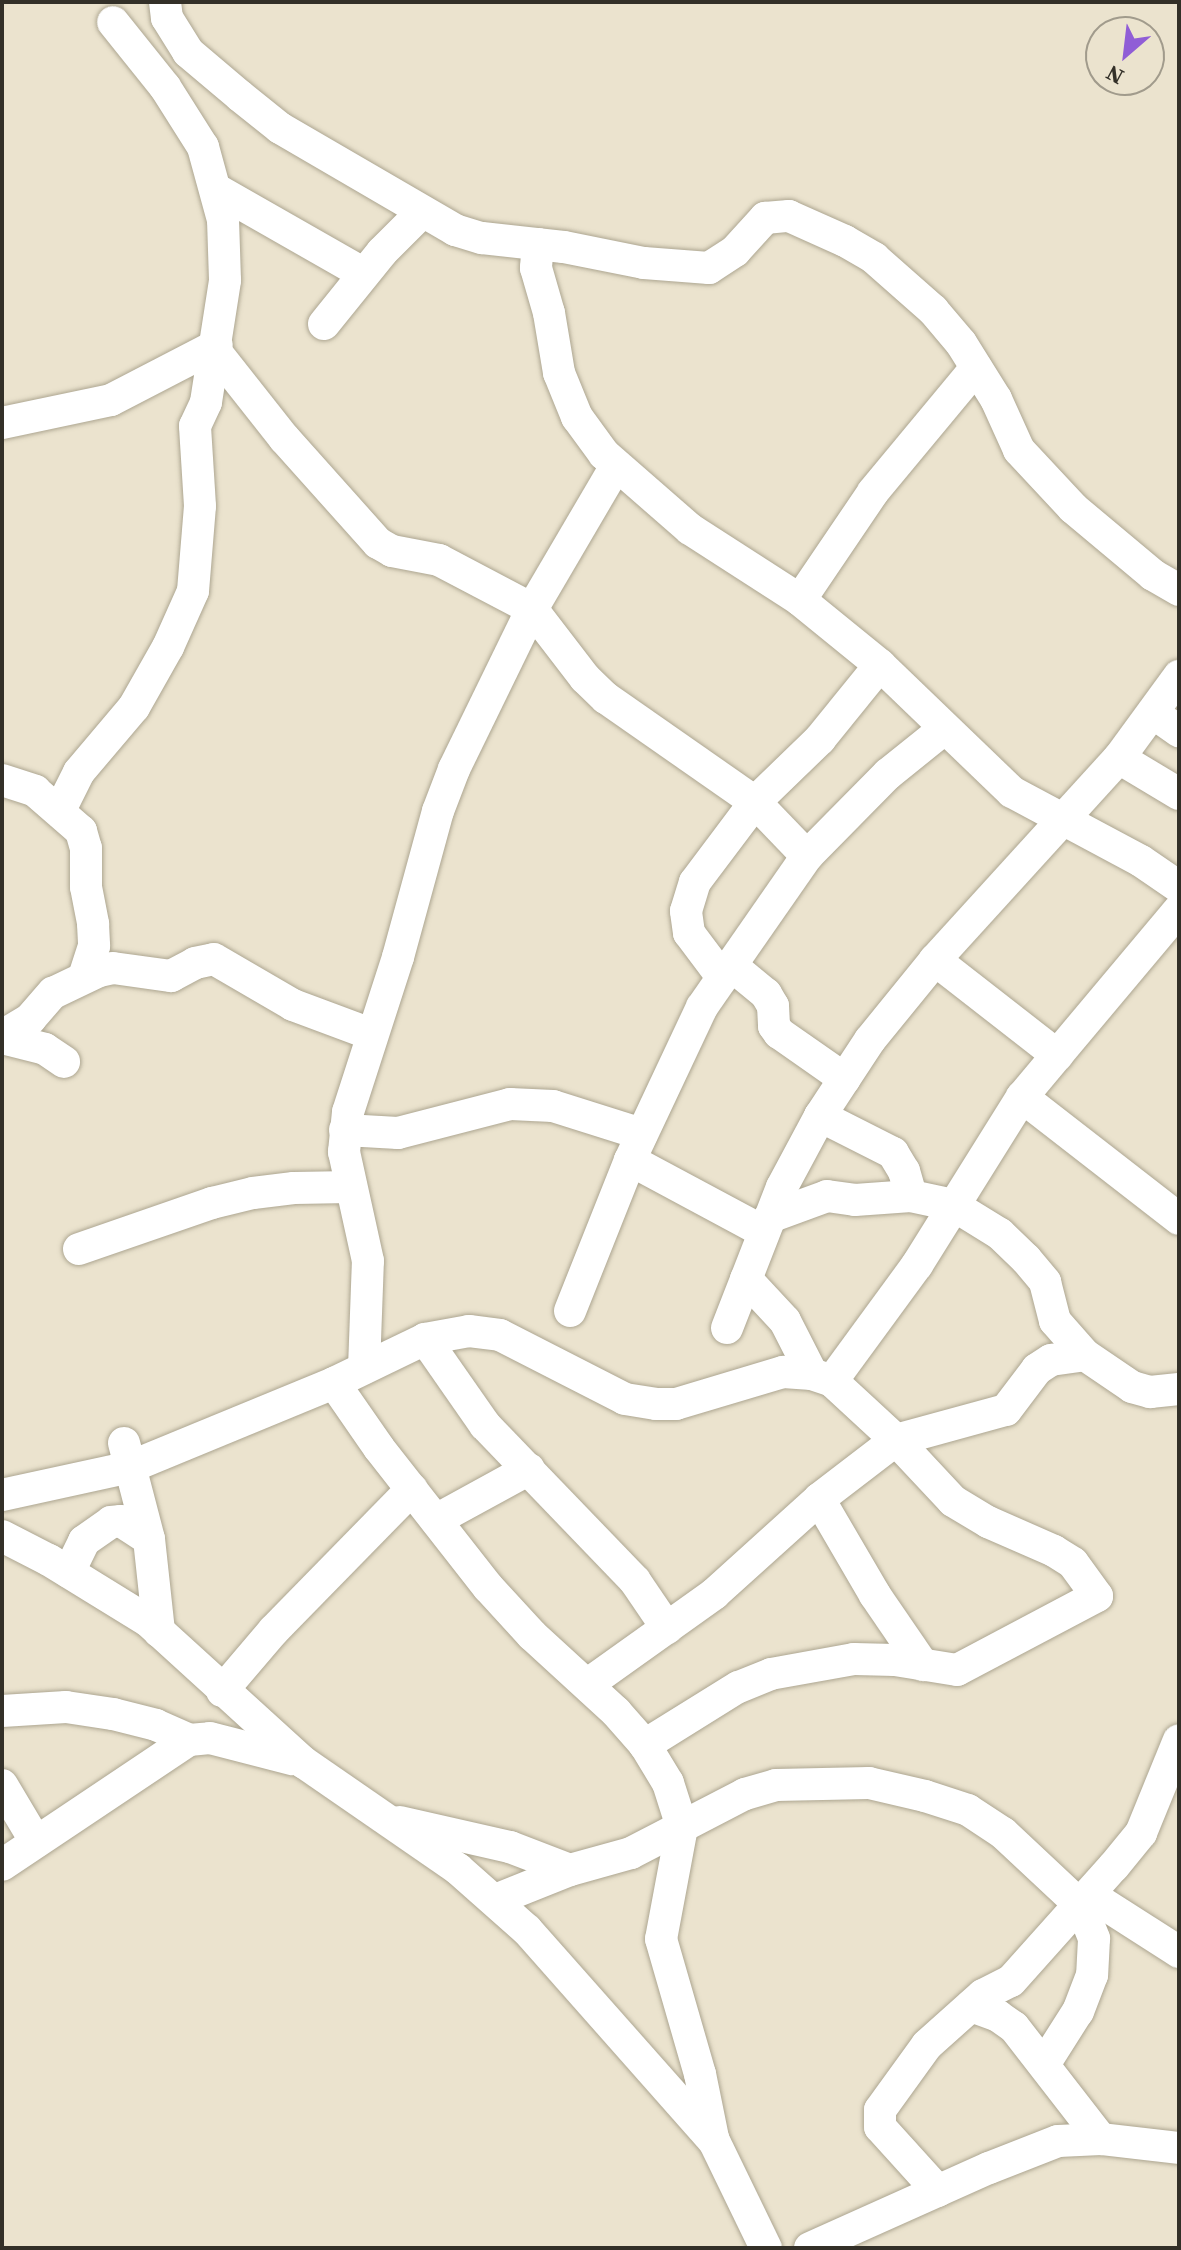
<!DOCTYPE html>
<style>
body{margin:0}
#map{position:relative;width:1181px;height:2250px;overflow:hidden;background:#ebe3ce;font-family:"Source Serif 4",serif}
div>[style]{position:absolute}
[style*='--x']{left:calc(var(--x)*1px);top:calc(var(--y)*1px);width:calc(var(--w)*1px);rotate:calc(var(--a)*1deg)}
.roads{filter:drop-shadow(0 0 2px #ada691) drop-shadow(0 0 2px #ada691)}
.street>*{height:32px;margin:-16px;padding:0 16px;transform-origin:16px;border-radius:16px;background:#fff}
span{translate:-50% -50%;white-space:nowrap;text-align:center;line-height:1.15;-webkit-text-stroke:8px #ebe3ce;paint-order:stroke}
.frame{position:absolute;inset:0;border:4px solid #333028;pointer-events:none}
.north{position:absolute;left:1085px;top:16px;width:80px;height:80px;box-sizing:border-box;background:#ebe3ce;border:2px solid #a19b8c;border-radius:50%;rotate:208deg;font-size:22px;font-weight:700;line-height:32px;text-align:center;color:#333028}
.north::after{content:'';display:block;margin:auto;width:28px;height:36px;background:#905dd6;clip-path:polygon(50% 0,100% 100%,50% 72%,0 100%)}
</style>
<div id="map">
<div class="roads">
<div class="street">
<div style="--x:165;--y:2;--w:16;--a:83"></div>
<div style="--x:167;--y:18;--w:40;--a:58"></div>
<div style="--x:188;--y:52;--w:68;--a:40.2"></div>
<div style="--x:240;--y:96;--w:51;--a:38.7"></div>
<div style="--x:280;--y:128;--w:203;--a:30.2"></div>
<div style="--x:455;--y:230;--w:28;--a:17"></div>
<div style="--x:482;--y:238;--w:82;--a:6.3"></div>
<div style="--x:564;--y:247;--w:82;--a:11.3"></div>
<div style="--x:644;--y:263;--w:65;--a:4.4"></div>
<div style="--x:709;--y:268;--w:31;--a:-33"></div>
<div style="--x:735;--y:251;--w:45;--a:-47.7"></div>
<div style="--x:765;--y:218;--w:24;--a:-5"></div>
<div style="--x:789;--y:216;--w:61;--a:24.1"></div>
<div style="--x:845;--y:241;--w:34;--a:30"></div>
<div style="--x:874;--y:258;--w:79;--a:41.4"></div>
<div style="--x:933;--y:310;--w:43;--a:49.7"></div>
<div style="--x:961;--y:343;--w:66;--a:58"></div>
<div style="--x:996;--y:399;--w:56;--a:65.7"></div>
<div style="--x:1019;--y:450;--w:79;--a:47"></div>
<div style="--x:1073;--y:508;--w:104;--a:39.9"></div>
<div style="--x:1153;--y:575;--w:30;--a:30"></div>
<div style="--x:217;--y:190;--w:169;--a:29.7"></div>
<div style="--x:538;--y:244;--w:24;--a:95"></div>
<div style="--x:536;--y:268;--w:47;--a:73.9"></div>
<div style="--x:549;--y:313;--w:61;--a:80.5"></div>
<div style="--x:559;--y:373;--w:48;--a:67.8"></div>
<div style="--x:577;--y:417;--w:46;--a:53.9"></div>
<div style="--x:604;--y:454;--w:114;--a:41.1"></div>
<div style="--x:690;--y:529;--w:131;--a:32.8"></div>
<div style="--x:800;--y:600;--w:103;--a:39.1"></div>
<div style="--x:880;--y:665;--w:183;--a:43.9"></div>
<div style="--x:1012;--y:792;--w:146;--a:28.1"></div>
<div style="--x:1141;--y:861;--w:46;--a:34.4"></div>
<div style="--x:324;--y:324;--w:92;--a:-51.1"></div>
<div style="--x:382;--y:252;--w:57;--a:-45"></div>
<div style="--x:216;--y:352;--w:110;--a:51.7"></div>
<div style="--x:284;--y:438;--w:141;--a:48.2"></div>
<div style="--x:378;--y:543;--w:16;--a:30"></div>
<div style="--x:392;--y:551;--w:48;--a:10.8"></div>
<div style="--x:439;--y:560;--w:105;--a:27.8"></div>
<div style="--x:532;--y:609;--w:87;--a:52.5"></div>
<div style="--x:585;--y:678;--w:29;--a:44"></div>
<div style="--x:606;--y:698;--w:182;--a:34.9"></div>
<div style="--x:755;--y:802;--w:75;--a:46.1"></div>
<div style="--x:2;--y:423;--w:111;--a:-11.9"></div>
<div style="--x:111;--y:400;--w:119;--a:-27.4"></div>
<div style="--x:800;--y:600;--w:130;--a:-55.9"></div>
<div style="--x:873;--y:492;--w:161;--a:-50.3"></div>
<div style="--x:1153;--y:713;--w:32;--a:35"></div>
<div style="--x:1119;--y:758;--w:70;--a:31"></div>
<div style="--x:2;--y:780;--w:35;--a:18"></div>
<div style="--x:35;--y:791;--w:61;--a:41"></div>
<div style="--x:81;--y:831;--w:18;--a:74"></div>
<div style="--x:86;--y:848;--w:39;--a:90"></div>
<div style="--x:86;--y:887;--w:38;--a:79"></div>
<div style="--x:93;--y:924;--w:22;--a:87"></div>
<div style="--x:94;--y:946;--w:33;--a:108"></div>
<div style="--x:60;--y:810;--w:42;--a:-63.4"></div>
<div style="--x:79;--y:772;--w:85;--a:-49.8"></div>
<div style="--x:134;--y:707;--w:69;--a:-60.5"></div>
<div style="--x:168;--y:647;--w:61;--a:-65.9"></div>
<div style="--x:193;--y:591;--w:85;--a:-85.3"></div>
<div style="--x:200;--y:506;--w:80;--a:-93.6"></div>
<div style="--x:195;--y:426;--w:26;--a:-65"></div>
<div style="--x:206;--y:402;--w:123;--a:-81.1"></div>
<div style="--x:225;--y:280;--w:60;--a:-91.9"></div>
<div style="--x:223;--y:220;--w:76;--a:-105.3"></div>
<div style="--x:203;--y:147;--w:71;--a:-122.3"></div>
<div style="--x:165;--y:87;--w:83;--a:-128.7"></div>
<div style="--x:935;--y:960;--w:155;--a:37.9"></div>
<div style="--x:732;--y:966;--w:44;--a:39.5"></div>
<div style="--x:766;--y:994;--w:14;--a:60"></div>
<div style="--x:773;--y:1006;--w:20;--a:87"></div>
<div style="--x:774;--y:1026;--w:9;--a:54"></div>
<div style="--x:779;--y:1033;--w:80;--a:34.9"></div>
<div style="--x:722;--y:977;--w:55;--a:-126.9"></div>
<div style="--x:689;--y:933;--w:22;--a:-98"></div>
<div style="--x:686;--y:911;--w:30;--a:-73"></div>
<div style="--x:695;--y:882;--w:100;--a:-53.1"></div>
<div style="--x:755;--y:802;--w:91;--a:-44.1"></div>
<div style="--x:820;--y:739;--w:95;--a:-51"></div>
<div style="--x:2;--y:1036;--w:33;--a:-31"></div>
<div style="--x:30;--y:1019;--w:35;--a:-49"></div>
<div style="--x:53;--y:993;--w:51;--a:-25.6"></div>
<div style="--x:99;--y:971;--w:14;--a:-12"></div>
<div style="--x:113;--y:968;--w:59;--a:7.9"></div>
<div style="--x:171;--y:976;--w:27;--a:-28"></div>
<div style="--x:195;--y:963;--w:19;--a:-12"></div>
<div style="--x:214;--y:959;--w:91;--a:30.2"></div>
<div style="--x:293;--y:1005;--w:83;--a:20.4"></div>
<div style="--x:2;--y:1038;--w:44;--a:14.3"></div>
<div style="--x:45;--y:1049;--w:23;--a:34"></div>
<div style="--x:1022;--y:1097;--w:199;--a:37.8"></div>
<div style="--x:820;--y:1116;--w:82;--a:26.9"></div>
<div style="--x:893;--y:1153;--w:21;--a:59"></div>
<div style="--x:904;--y:1171;--w:26;--a:74"></div>
<div style="--x:345;--y:1130;--w:53;--a:3.2"></div>
<div style="--x:398;--y:1133;--w:116;--a:-14.5"></div>
<div style="--x:510;--y:1104;--w:43;--a:2.7"></div>
<div style="--x:553;--y:1106;--w:93;--a:17.5"></div>
<div style="--x:630;--y:1160;--w:152;--a:28.2"></div>
<div style="--x:770;--y:1217;--w:61;--a:-20.2"></div>
<div style="--x:827;--y:1196;--w:28;--a:8"></div>
<div style="--x:855;--y:1200;--w:56;--a:-4.1"></div>
<div style="--x:911;--y:1196;--w:43;--a:12.1"></div>
<div style="--x:953;--y:1205;--w:55;--a:31.7"></div>
<div style="--x:1000;--y:1234;--w:36;--a:44"></div>
<div style="--x:1026;--y:1259;--w:30;--a:50"></div>
<div style="--x:1045;--y:1282;--w:40;--a:75.6"></div>
<div style="--x:1055;--y:1321;--w:45;--a:48.6"></div>
<div style="--x:1085;--y:1355;--w:57;--a:34.2"></div>
<div style="--x:1132;--y:1387;--w:19;--a:16"></div>
<div style="--x:1150;--y:1392;--w:29;--a:-6"></div>
<div style="--x:79;--y:1249;--w:141;--a:-19.1"></div>
<div style="--x:212;--y:1203;--w:42;--a:-13.7"></div>
<div style="--x:253;--y:1193;--w:41;--a:-7"></div>
<div style="--x:294;--y:1188;--w:57;--a:-1"></div>
<div style="--x:746;--y:1279;--w:57;--a:47.1"></div>
<div style="--x:785;--y:1321;--w:59;--a:63"></div>
<div style="--x:570;--y:1311;--w:162;--a:-68.3"></div>
<div style="--x:630;--y:1160;--w:169;--a:-64.8"></div>
<div style="--x:702;--y:1007;--w:184;--a:-55.2"></div>
<div style="--x:807;--y:856;--w:115;--a:-45.4"></div>
<div style="--x:888;--y:774;--w:72;--a:-38.8"></div>
<div style="--x:727;--y:1328;--w:151;--a:-68.7"></div>
<div style="--x:782;--y:1187;--w:81;--a:-61.8"></div>
<div style="--x:820;--y:1116;--w:91;--a:-56.7"></div>
<div style="--x:870;--y:1040;--w:103;--a:-50.9"></div>
<div style="--x:935;--y:960;--w:273;--a:-47.7"></div>
<div style="--x:1119;--y:758;--w:102;--a:-53.8"></div>
<div style="--x:425;--y:1339;--w:105;--a:55.1"></div>
<div style="--x:485;--y:1425;--w:216;--a:46.1"></div>
<div style="--x:635;--y:1581;--w:57;--a:55.8"></div>
<div style="--x:364;--y:1368;--w:107;--a:-87.9"></div>
<div style="--x:368;--y:1261;--w:112;--a:-102.4"></div>
<div style="--x:344;--y:1152;--w:40;--a:-84.3"></div>
<div style="--x:348;--y:1112;--w:163;--a:-72.1"></div>
<div style="--x:398;--y:957;--w:151;--a:-74.7"></div>
<div style="--x:438;--y:811;--w:45;--a:-69.1"></div>
<div style="--x:454;--y:769;--w:178;--a:-64"></div>
<div style="--x:532;--y:609;--w:166;--a:-59.6"></div>
<div style="--x:832;--y:1381;--w:144;--a:-53.8"></div>
<div style="--x:917;--y:1265;--w:198;--a:-58"></div>
<div style="--x:1022;--y:1097;--w:244;--a:-50"></div>
<div style="--x:334;--y:1383;--w:79;--a:55.3"></div>
<div style="--x:379;--y:1448;--w:177;--a:51.9"></div>
<div style="--x:488;--y:1587;--w:65;--a:47.5"></div>
<div style="--x:532;--y:1635;--w:114;--a:42.5"></div>
<div style="--x:616;--y:1712;--w:44;--a:48.7"></div>
<div style="--x:645;--y:1745;--w:44;--a:58.8"></div>
<div style="--x:668;--y:1783;--w:46;--a:72.3"></div>
<div style="--x:682;--y:1827;--w:114;--a:100.6"></div>
<div style="--x:661;--y:1939;--w:141;--a:73.9"></div>
<div style="--x:700;--y:2074;--w:65;--a:78.5"></div>
<div style="--x:124;--y:1443;--w:99;--a:75.4"></div>
<div style="--x:149;--y:1539;--w:93;--a:83.8"></div>
<div style="--x:2;--y:1495;--w:131;--a:-12.3"></div>
<div style="--x:130;--y:1467;--w:221;--a:-22.4"></div>
<div style="--x:334;--y:1383;--w:101;--a:-25.8"></div>
<div style="--x:425;--y:1339;--w:45;--a:-10.3"></div>
<div style="--x:469;--y:1331;--w:31;--a:7"></div>
<div style="--x:500;--y:1335;--w:140;--a:27.1"></div>
<div style="--x:625;--y:1399;--w:31;--a:9"></div>
<div style="--x:656;--y:1404;--w:20;--a:0"></div>
<div style="--x:676;--y:1404;--w:112;--a:-16.7"></div>
<div style="--x:783;--y:1372;--w:29;--a:4"></div>
<div style="--x:812;--y:1374;--w:21;--a:19"></div>
<div style="--x:832;--y:1381;--w:87;--a:42.7"></div>
<div style="--x:896;--y:1440;--w:83;--a:46.9"></div>
<div style="--x:953;--y:1501;--w:41;--a:31"></div>
<div style="--x:988;--y:1522;--w:72;--a:23.7"></div>
<div style="--x:1054;--y:1551;--w:22;--a:32"></div>
<div style="--x:1073;--y:1563;--w:41;--a:54"></div>
<div style="--x:1097;--y:1596;--w:158;--a:152.1"></div>
<div style="--x:957;--y:1670;--w:63;--a:-170.8"></div>
<div style="--x:895;--y:1660;--w:41;--a:-178.6"></div>
<div style="--x:854;--y:1659;--w:84;--a:169.8"></div>
<div style="--x:771;--y:1674;--w:35;--a:158"></div>
<div style="--x:738;--y:1687;--w:110;--a:148.1"></div>
<div style="--x:819;--y:1499;--w:111;--a:59.7"></div>
<div style="--x:875;--y:1595;--w:85;--a:55.6"></div>
<div style="--x:436;--y:1520;--w:106;--a:-28.7"></div>
<div style="--x:2;--y:1536;--w:53;--a:27.1"></div>
<div style="--x:49;--y:1560;--w:116;--a:31.6"></div>
<div style="--x:148;--y:1621;--w:210;--a:42.3"></div>
<div style="--x:303;--y:1762;--w:188;--a:34.6"></div>
<div style="--x:458;--y:1869;--w:92;--a:41.5"></div>
<div style="--x:527;--y:1930;--w:282;--a:48.5"></div>
<div style="--x:714;--y:2141;--w:119;--a:64.1"></div>
<div style="--x:69;--y:1572;--w:34;--a:-64"></div>
<div style="--x:84;--y:1541;--w:33;--a:-35"></div>
<div style="--x:111;--y:1522;--w:10;--a:-6"></div>
<div style="--x:121;--y:1521;--w:33;--a:33"></div>
<div style="--x:588;--y:1684;--w:155;--a:-35.5"></div>
<div style="--x:714;--y:1594;--w:142;--a:-42.1"></div>
<div style="--x:819;--y:1499;--w:97;--a:-37.5"></div>
<div style="--x:896;--y:1440;--w:114;--a:-15.3"></div>
<div style="--x:1006;--y:1410;--w:51;--a:-52.9"></div>
<div style="--x:1037;--y:1369;--w:17;--a:-33"></div>
<div style="--x:1051;--y:1360;--w:34;--a:-8"></div>
<div style="--x:222;--y:1691;--w:80;--a:-49.6"></div>
<div style="--x:274;--y:1630;--w:197;--a:-45.6"></div>
<div style="--x:2;--y:1711;--w:64;--a:-3.6"></div>
<div style="--x:66;--y:1707;--w:48;--a:8.5"></div>
<div style="--x:113;--y:1714;--w:44;--a:14.3"></div>
<div style="--x:156;--y:1725;--w:36;--a:24"></div>
<div style="--x:2;--y:1785;--w:66;--a:59.2"></div>
<div style="--x:400;--y:1822;--w:113;--a:12.8"></div>
<div style="--x:510;--y:1847;--w:64;--a:21"></div>
<div style="--x:2;--y:1865;--w:225;--a:-33.8"></div>
<div style="--x:189;--y:1740;--w:21;--a:-5"></div>
<div style="--x:210;--y:1738;--w:85;--a:14.4"></div>
<div style="--x:1090;--y:1895;--w:106;--a:32.6"></div>
<div style="--x:495;--y:1900;--w:81;--a:-21.8"></div>
<div style="--x:570;--y:1870;--w:63;--a:-15.6"></div>
<div style="--x:631;--y:1853;--w:128;--a:-27.4"></div>
<div style="--x:745;--y:1794;--w:32;--a:-16"></div>
<div style="--x:776;--y:1785;--w:93;--a:-1.2"></div>
<div style="--x:869;--y:1783;--w:57;--a:13.1"></div>
<div style="--x:925;--y:1796;--w:45;--a:18"></div>
<div style="--x:968;--y:1810;--w:42;--a:33.3"></div>
<div style="--x:1003;--y:1833;--w:107;--a:43.1"></div>
<div style="--x:1081;--y:1906;--w:35;--a:68"></div>
<div style="--x:1094;--y:1939;--w:36;--a:93"></div>
<div style="--x:1092;--y:1975;--w:39;--a:111"></div>
<div style="--x:1078;--y:2011;--w:62;--a:122.4"></div>
<div style="--x:971;--y:2006;--w:29;--a:20"></div>
<div style="--x:998;--y:2016;--w:19;--a:35"></div>
<div style="--x:1014;--y:2027;--w:142;--a:52.2"></div>
<div style="--x:938;--y:2191;--w:86;--a:-132.2"></div>
<div style="--x:880;--y:2127;--w:17;--a:-90"></div>
<div style="--x:880;--y:2110;--w:80;--a:-54.1"></div>
<div style="--x:927;--y:2045;--w:75;--a:-41.8"></div>
<div style="--x:983;--y:1995;--w:31;--a:-27"></div>
<div style="--x:1011;--y:1981;--w:154;--a:-48.2"></div>
<div style="--x:1114;--y:1866;--w:43;--a:-50.7"></div>
<div style="--x:1141;--y:1833;--w:100;--a:-67.8"></div>
<div style="--x:810;--y:2248;--w:196;--a:-24.1"></div>
<div style="--x:989;--y:2168;--w:74;--a:-21.4"></div>
<div style="--x:1058;--y:2141;--w:43;--a:-2.7"></div>
<div style="--x:1101;--y:2139;--w:79;--a:6.6"></div>
</div>
</div>
<div class="frame"></div>
<div class="north">N</div>
</div>
